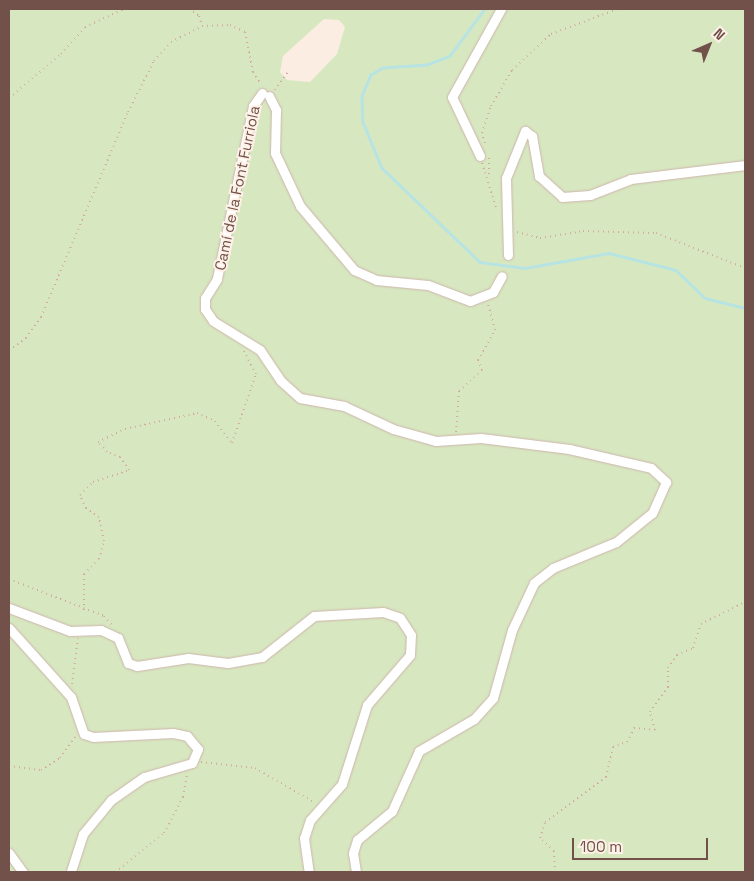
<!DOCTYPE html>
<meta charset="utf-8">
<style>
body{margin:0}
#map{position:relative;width:754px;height:881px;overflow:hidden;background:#fbede1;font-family:"Space Grotesk",sans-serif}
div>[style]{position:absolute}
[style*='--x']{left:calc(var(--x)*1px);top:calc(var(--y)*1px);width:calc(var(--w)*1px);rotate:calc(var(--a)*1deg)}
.green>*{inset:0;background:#d7e8c1}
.stream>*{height:2.5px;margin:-1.25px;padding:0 1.25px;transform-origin:1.25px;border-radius:1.25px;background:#b7e4e3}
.path>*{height:2px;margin-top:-1px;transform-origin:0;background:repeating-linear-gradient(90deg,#d4aa9e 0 1px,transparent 0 5px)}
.roads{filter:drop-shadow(0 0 1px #ceb5ac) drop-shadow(0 0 1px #ceb5ac)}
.street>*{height:9px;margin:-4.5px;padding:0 4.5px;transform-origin:4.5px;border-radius:4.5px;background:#fff}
span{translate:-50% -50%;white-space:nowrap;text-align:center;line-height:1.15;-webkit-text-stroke:4px #fef1e7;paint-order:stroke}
.street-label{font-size:15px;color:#715149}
.frame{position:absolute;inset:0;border:10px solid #715149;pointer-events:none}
.north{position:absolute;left:684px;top:20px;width:50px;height:50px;-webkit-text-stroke:4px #fef1e7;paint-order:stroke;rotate:44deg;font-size:14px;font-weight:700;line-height:20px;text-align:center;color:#715149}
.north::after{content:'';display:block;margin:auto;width:18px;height:22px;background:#715149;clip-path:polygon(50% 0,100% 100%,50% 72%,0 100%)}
.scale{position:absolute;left:572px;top:838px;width:136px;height:22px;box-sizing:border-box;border:2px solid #715149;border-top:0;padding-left:6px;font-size:15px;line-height:18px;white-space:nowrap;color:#715149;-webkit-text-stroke:4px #fef1e7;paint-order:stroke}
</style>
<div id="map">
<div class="green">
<div style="clip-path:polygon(evenodd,9px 9px,745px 9px,745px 872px,9px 872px,9px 9px,324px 19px,339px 20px,345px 27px,337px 54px,310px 82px,287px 80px,280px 72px,283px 56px,324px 19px)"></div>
</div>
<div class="stream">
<div style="--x:485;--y:9;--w:59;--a:126.7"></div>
<div style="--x:450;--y:56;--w:24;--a:158"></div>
<div style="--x:428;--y:65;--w:45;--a:176.2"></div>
<div style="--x:383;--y:68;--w:14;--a:150"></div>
<div style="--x:371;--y:75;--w:23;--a:113"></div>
<div style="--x:362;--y:96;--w:26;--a:88"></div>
<div style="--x:363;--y:122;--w:50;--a:67.6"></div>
<div style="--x:382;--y:168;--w:136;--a:43.8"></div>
<div style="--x:480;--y:262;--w:45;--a:7.6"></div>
<div style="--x:525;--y:268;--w:85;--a:-10.1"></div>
<div style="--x:609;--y:253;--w:69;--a:14.2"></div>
<div style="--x:676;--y:270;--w:40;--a:44"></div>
<div style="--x:705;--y:298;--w:41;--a:14"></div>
</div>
<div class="path">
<div style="--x:189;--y:9;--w:12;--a:35"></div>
<div style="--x:199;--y:16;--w:10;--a:73"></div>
<div style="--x:275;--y:90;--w:22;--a:-54"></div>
<div style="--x:9;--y:98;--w:68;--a:-40.2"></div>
<div style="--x:61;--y:54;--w:36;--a:-48"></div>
<div style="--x:85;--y:27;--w:43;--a:-24.8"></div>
<div style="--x:485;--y:143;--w:10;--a:-107"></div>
<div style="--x:482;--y:133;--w:28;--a:-72"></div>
<div style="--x:491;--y:106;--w:42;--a:-59.7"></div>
<div style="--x:512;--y:70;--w:53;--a:-42.7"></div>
<div style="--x:551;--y:34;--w:72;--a:-20.5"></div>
<div style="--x:489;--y:158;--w:20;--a:90"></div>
<div style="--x:482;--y:163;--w:50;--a:72.6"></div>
<div style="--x:517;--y:232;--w:24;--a:15"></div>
<div style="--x:540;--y:238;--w:44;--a:-9.2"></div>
<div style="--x:583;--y:231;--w:73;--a:1.6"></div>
<div style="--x:656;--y:233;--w:96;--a:21.5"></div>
<div style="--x:9;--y:350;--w:21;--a:-35"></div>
<div style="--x:26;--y:338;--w:26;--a:-54"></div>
<div style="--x:41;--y:317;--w:223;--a:-67"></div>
<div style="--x:128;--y:112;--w:57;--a:-63"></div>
<div style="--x:154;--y:61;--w:25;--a:-48"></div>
<div style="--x:171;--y:42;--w:35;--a:-27"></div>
<div style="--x:202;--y:26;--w:28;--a:-2"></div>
<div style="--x:230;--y:25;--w:17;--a:25"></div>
<div style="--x:245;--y:32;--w:41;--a:78.7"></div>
<div style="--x:253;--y:72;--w:14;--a:56"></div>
<div style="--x:456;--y:432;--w:41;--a:-85.8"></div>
<div style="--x:459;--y:391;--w:31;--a:-42"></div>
<div style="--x:482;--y:370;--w:11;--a:-112"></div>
<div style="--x:478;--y:360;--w:34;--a:-60"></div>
<div style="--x:495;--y:330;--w:28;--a:-105"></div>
<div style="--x:9;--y:579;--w:102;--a:21.3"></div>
<div style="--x:104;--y:616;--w:15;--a:48"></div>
<div style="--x:84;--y:610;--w:36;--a:-90"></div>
<div style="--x:84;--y:574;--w:21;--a:-45"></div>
<div style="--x:99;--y:559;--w:19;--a:-74"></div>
<div style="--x:104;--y:541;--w:25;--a:-102"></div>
<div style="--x:99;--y:517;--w:16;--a:-145"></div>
<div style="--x:86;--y:508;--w:14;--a:-115"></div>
<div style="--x:80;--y:495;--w:18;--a:-45"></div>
<div style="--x:93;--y:482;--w:38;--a:-18"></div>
<div style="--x:129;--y:470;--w:16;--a:-125"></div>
<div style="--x:120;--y:457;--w:14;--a:-159"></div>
<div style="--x:107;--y:452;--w:13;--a:-132"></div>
<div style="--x:98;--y:442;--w:30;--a:-26"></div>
<div style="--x:125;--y:429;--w:74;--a:-12.5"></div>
<div style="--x:197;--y:413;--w:20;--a:24"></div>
<div style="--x:215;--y:421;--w:28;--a:52"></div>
<div style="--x:232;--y:443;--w:73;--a:-70.8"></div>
<div style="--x:256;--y:374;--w:26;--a:-118"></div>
<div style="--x:72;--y:684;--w:46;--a:-82.6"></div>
<div style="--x:201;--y:762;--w:54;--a:6.3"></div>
<div style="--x:255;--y:768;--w:68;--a:30"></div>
<div style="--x:9;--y:766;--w:32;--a:7"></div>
<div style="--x:41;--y:770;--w:22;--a:-32"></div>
<div style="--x:60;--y:758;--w:26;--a:-54"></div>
<div style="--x:115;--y:872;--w:63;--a:-38.5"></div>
<div style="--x:164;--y:833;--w:41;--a:-62.2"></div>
<div style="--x:183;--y:797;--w:23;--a:-80"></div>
<div style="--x:555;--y:872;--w:21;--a:-93"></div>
<div style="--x:554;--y:851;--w:19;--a:-137"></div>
<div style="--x:540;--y:838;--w:17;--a:-73"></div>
<div style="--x:545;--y:822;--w:76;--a:-36.4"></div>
<div style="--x:606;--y:777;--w:31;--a:-77"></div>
<div style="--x:613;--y:747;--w:15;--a:-20"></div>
<div style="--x:627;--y:742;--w:16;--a:-63"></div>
<div style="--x:634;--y:728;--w:21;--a:5"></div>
<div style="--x:655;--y:730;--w:19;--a:-106"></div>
<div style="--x:650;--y:712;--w:31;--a:-54"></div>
<div style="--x:668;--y:687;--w:19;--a:-90"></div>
<div style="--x:668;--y:668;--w:16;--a:-55"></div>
<div style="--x:677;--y:655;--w:17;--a:-24"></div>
<div style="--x:693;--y:648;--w:25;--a:-72"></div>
<div style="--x:701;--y:624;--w:49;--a:-26.6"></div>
</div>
<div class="roads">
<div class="street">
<div style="--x:262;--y:93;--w:16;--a:125"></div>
<div style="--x:253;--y:106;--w:177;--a:101.8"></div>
<div style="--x:217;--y:279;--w:22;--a:122"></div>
<div style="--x:205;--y:298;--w:11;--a:90"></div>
<div style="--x:205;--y:309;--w:14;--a:56"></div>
<div style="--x:213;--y:321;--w:55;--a:31.7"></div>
<div style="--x:260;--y:350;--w:37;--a:56"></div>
<div style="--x:281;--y:381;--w:25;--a:42"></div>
<div style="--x:300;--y:398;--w:45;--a:10.3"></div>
<div style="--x:344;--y:406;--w:54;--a:25.1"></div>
<div style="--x:393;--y:429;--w:45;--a:15.6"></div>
<div style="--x:436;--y:441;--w:45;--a:-3.8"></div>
<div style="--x:481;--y:438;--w:89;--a:7.1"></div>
<div style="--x:569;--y:449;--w:84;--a:13"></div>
<div style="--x:651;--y:468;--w:21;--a:43"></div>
<div style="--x:666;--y:482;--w:34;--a:114"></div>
<div style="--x:652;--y:513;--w:46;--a:141.1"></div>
<div style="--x:616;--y:542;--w:68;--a:157.6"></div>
<div style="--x:553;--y:568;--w:24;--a:142"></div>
<div style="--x:534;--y:583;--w:52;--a:115.1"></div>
<div style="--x:512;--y:630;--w:71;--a:105.6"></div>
<div style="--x:493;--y:698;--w:28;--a:132"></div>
<div style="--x:474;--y:719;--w:64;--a:149.8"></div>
<div style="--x:419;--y:751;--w:66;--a:114.2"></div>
<div style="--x:392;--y:811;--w:45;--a:140.4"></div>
<div style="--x:357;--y:840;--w:14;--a:107"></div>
<div style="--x:353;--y:853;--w:19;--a:81"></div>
<div style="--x:269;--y:96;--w:16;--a:63"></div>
<div style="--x:276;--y:110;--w:43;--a:91.3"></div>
<div style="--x:275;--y:153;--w:59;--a:64.7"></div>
<div style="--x:300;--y:206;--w:84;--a:49.8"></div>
<div style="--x:354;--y:270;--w:24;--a:24"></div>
<div style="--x:376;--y:280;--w:52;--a:5.5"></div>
<div style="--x:428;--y:285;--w:45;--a:20.9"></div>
<div style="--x:470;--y:301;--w:25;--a:-21"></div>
<div style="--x:493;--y:292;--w:18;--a:-61"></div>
<div style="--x:480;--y:156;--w:65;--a:-115.4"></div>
<div style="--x:452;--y:97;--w:101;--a:-60.9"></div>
<div style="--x:508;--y:255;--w:77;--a:-91.5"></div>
<div style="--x:506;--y:178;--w:51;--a:-68"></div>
<div style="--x:525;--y:131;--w:9;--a:36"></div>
<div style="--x:532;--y:136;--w:41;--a:80.1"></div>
<div style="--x:539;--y:176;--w:31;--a:42"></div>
<div style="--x:562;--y:197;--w:28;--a:-4"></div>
<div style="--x:590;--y:195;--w:44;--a:-21.3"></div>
<div style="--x:631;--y:179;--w:115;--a:-7"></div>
<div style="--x:9;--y:608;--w:65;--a:20.7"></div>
<div style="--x:70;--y:631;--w:31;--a:-2"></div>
<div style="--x:101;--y:630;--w:19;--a:25"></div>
<div style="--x:118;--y:638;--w:27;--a:68"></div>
<div style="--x:128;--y:663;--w:9;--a:18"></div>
<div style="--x:137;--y:666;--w:52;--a:-8.9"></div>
<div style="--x:188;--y:658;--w:40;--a:7.1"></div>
<div style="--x:228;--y:663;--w:35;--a:-10"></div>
<div style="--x:262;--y:657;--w:66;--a:-38.3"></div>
<div style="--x:314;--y:616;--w:69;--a:-3.3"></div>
<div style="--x:383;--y:612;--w:18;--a:19"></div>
<div style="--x:400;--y:618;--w:20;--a:57"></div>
<div style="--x:411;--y:635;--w:20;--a:93"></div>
<div style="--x:410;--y:655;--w:66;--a:130.7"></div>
<div style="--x:367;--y:705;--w:83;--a:107.6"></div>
<div style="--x:342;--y:784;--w:48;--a:131.6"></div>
<div style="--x:310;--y:820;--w:19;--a:108"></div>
<div style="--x:304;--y:838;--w:34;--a:82"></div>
<div style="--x:9;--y:628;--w:93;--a:48.1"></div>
<div style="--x:71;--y:697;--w:39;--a:71"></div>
<div style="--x:84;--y:734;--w:9;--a:18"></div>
<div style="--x:93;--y:737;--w:80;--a:-2.9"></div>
<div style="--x:173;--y:733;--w:14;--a:12"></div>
<div style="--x:187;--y:736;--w:17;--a:50"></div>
<div style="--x:198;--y:749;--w:15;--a:113"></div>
<div style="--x:192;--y:763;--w:50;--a:163.7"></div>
<div style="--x:144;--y:777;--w:40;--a:145.1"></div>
<div style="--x:111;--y:800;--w:44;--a:129.5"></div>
<div style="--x:83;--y:834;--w:40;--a:108"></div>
<div style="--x:9;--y:853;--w:24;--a:54"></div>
</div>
</div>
<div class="street-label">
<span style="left:237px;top:188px;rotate:-78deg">Camí de la Font Furriola</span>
</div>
<div class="frame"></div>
<div class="north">N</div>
<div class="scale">100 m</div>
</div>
